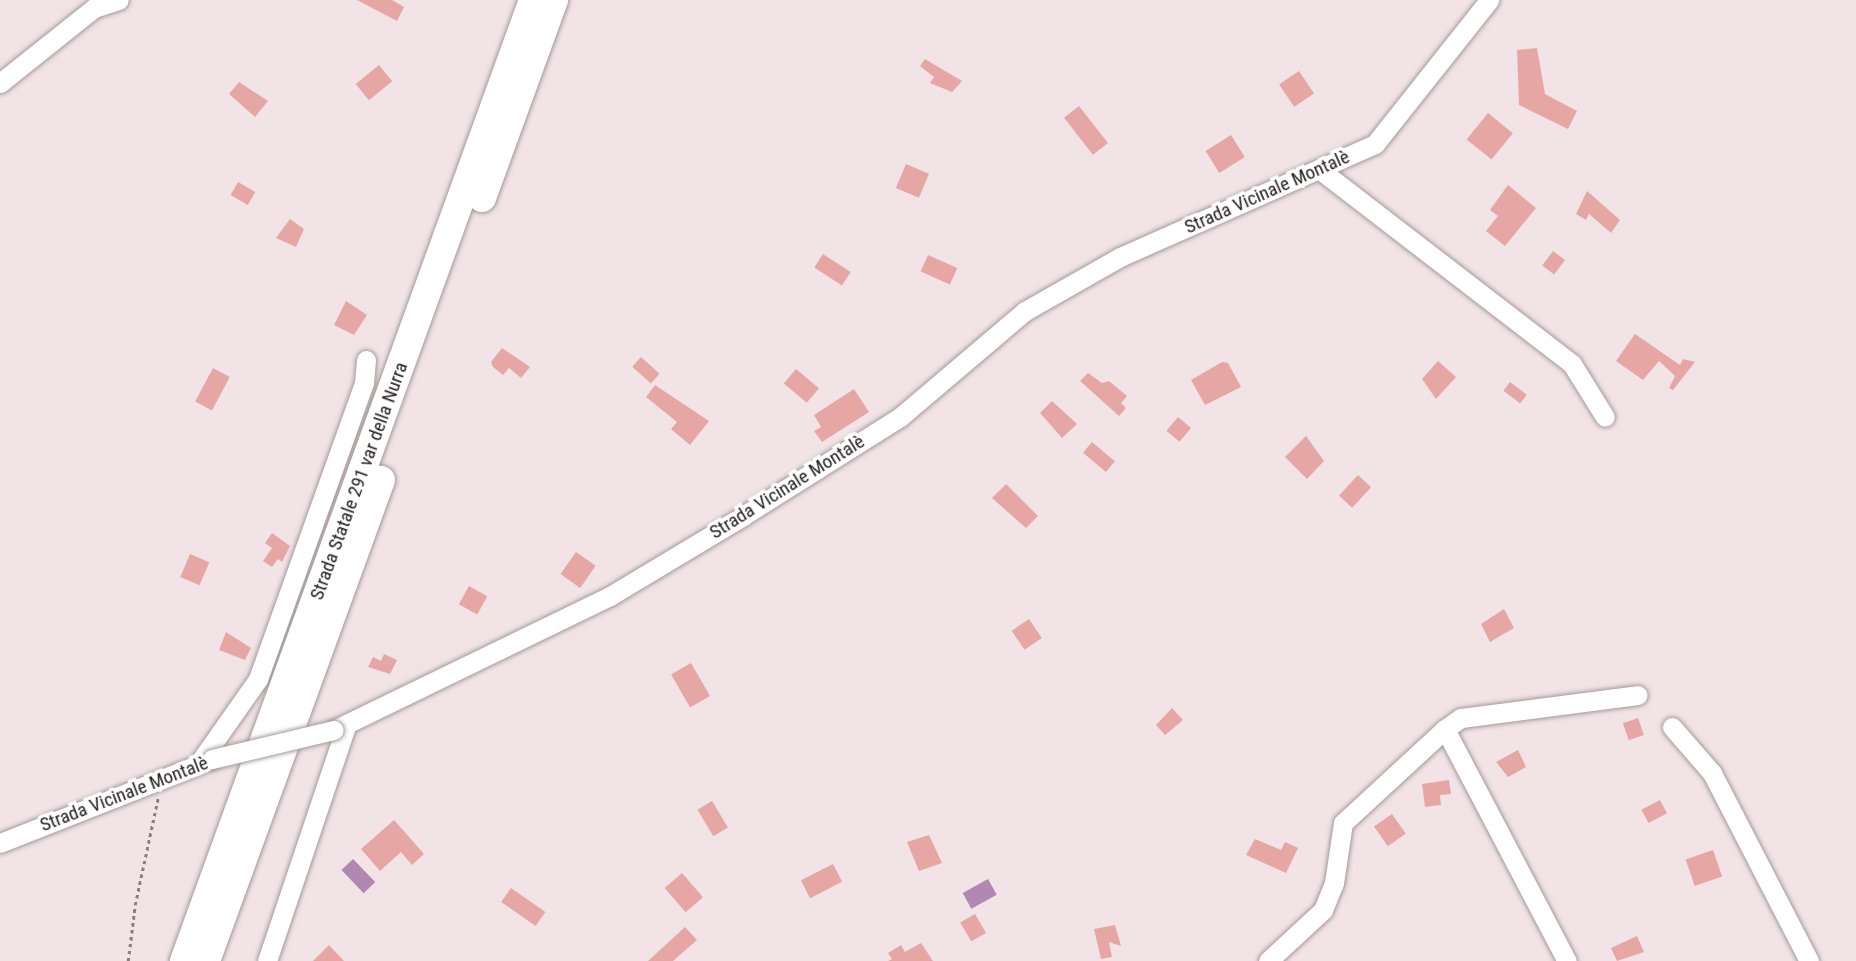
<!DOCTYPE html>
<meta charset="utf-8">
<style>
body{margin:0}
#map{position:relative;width:1856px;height:961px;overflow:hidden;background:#f1e3e6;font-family:"Roboto Condensed",sans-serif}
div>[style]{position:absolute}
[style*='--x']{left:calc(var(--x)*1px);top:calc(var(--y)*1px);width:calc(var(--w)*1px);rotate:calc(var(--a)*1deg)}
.water>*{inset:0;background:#b088b2;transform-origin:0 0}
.building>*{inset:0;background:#e6a7a4;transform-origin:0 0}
.path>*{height:2.5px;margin-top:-1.25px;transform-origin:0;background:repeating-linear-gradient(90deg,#887f81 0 3.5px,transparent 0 7px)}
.roads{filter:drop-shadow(0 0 2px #a5999b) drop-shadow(0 0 2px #a5999b)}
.minor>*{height:19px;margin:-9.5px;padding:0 9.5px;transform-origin:9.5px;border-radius:9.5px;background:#fff}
.highway>*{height:28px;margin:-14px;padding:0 14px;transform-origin:14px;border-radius:14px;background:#fff}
.bridges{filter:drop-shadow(0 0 2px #a5999b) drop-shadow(0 0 2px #a5999b)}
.minor-bridge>*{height:19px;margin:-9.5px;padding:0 9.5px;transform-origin:9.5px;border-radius:9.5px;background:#fff}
span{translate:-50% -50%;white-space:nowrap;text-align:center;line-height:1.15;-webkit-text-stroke:7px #fff;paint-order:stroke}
.street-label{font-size:19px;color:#262122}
</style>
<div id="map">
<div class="water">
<div style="left:353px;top:859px;width:32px;height:16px;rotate:46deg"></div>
<div style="left:988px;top:879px;width:18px;height:29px;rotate:61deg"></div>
</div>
<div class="building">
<div style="clip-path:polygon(357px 0,392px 0,404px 7px,397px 21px)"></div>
<div style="clip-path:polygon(1537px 48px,1545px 94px,1577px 111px,1568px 129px,1519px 105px,1517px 50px)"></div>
<div style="clip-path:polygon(925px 59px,962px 81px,952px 92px,930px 83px,934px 77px,920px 66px)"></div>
<div style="left:379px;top:65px;width:21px;height:30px;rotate:51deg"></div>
<div style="left:1299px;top:71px;width:27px;height:24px;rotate:56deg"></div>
<div style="clip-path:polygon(239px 82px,268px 101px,255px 117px,229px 94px)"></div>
<div style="left:1079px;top:106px;width:47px;height:19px;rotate:52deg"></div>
<div style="left:1488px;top:113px;width:32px;height:34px;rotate:39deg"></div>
<div style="left:1231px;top:135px;width:26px;height:30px;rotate:58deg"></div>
<div style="left:906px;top:164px;width:25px;height:26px;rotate:23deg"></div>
<div style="left:238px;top:182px;width:20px;height:15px;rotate:30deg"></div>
<div style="clip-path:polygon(1508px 185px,1536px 208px,1505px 246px,1486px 231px,1498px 216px,1490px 210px)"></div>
<div style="clip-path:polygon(1587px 191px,1620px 220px,1611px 233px,1589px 214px,1586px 220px,1576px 214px)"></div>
<div style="clip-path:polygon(290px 219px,304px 229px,296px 247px,276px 238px)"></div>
<div style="left:1553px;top:251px;width:15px;height:18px;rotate:37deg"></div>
<div style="left:823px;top:254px;width:33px;height:16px;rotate:33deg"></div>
<div style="left:928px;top:255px;width:32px;height:18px;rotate:24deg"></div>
<div style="clip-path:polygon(346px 301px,367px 315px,354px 335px,334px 325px)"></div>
<div style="clip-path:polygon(1635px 334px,1680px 365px,1683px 359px,1695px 362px,1673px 390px,1669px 388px,1675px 376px,1659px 361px,1643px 380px,1616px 361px)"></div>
<div style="clip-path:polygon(502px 348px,530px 367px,521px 378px,509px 368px,503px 375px,493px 367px,491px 362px)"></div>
<div style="left:641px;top:357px;width:25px;height:13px;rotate:42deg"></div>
<div style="clip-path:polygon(1438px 361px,1456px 377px,1436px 399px,1422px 379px)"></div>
<div style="clip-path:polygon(1222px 362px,1228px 363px,1241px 387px,1205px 405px,1191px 380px)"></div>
<div style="left:213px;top:368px;width:19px;height:38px;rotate:28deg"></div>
<div style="left:796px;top:369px;width:30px;height:19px;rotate:40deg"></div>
<div style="clip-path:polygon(1088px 373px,1102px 383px,1109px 381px,1127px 396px,1121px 403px,1126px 408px,1119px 416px,1080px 381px)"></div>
<div style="left:1510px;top:382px;width:21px;height:11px;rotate:37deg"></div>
<div style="clip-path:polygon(655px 385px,709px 421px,690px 445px,671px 429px,677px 422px,646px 397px)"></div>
<div style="clip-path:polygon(854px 389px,869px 412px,822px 442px,814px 431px,821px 427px,814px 415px)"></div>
<div style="clip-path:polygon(1052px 401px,1077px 424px,1062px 438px,1040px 413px)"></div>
<div style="left:1178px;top:417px;width:17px;height:18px;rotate:40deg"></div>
<div style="clip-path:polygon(1306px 436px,1324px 461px,1307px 479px,1285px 457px)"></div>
<div style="left:1092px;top:442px;width:30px;height:14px;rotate:40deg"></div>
<div style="left:1358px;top:475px;width:18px;height:28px;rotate:43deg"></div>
<div style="clip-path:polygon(1006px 484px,1038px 516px,1026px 528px,992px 498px)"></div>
<div style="clip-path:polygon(272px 533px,290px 546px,282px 562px,278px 559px,272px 567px,263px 561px,272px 548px,265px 543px)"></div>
<div style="left:576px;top:552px;width:24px;height:27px;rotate:35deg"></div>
<div style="left:190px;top:554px;width:21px;height:25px;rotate:23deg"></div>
<div style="left:469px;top:586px;width:21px;height:21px;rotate:29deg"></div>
<div style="clip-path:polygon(1504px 609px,1514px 628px,1490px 642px,1481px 624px)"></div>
<div style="left:1029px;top:619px;width:23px;height:21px;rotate:56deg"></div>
<div style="clip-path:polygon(226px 632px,251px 648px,245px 660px,219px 650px)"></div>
<div style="clip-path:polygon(384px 654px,397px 660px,390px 674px,368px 667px,373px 657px,381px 661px)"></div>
<div style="left:691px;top:663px;width:38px;height:23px;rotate:60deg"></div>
<div style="clip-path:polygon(1172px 708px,1183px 720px,1165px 735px,1156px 725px)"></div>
<div style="left:1638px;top:718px;width:18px;height:16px;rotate:71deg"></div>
<div style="clip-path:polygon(1518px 750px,1526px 767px,1508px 777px,1496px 762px)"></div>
<div style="clip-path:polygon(1449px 780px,1451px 794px,1440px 795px,1441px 805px,1425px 807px,1422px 784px)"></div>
<div style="left:1660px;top:800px;width:15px;height:21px;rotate:62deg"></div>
<div style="left:712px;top:801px;width:31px;height:17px;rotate:59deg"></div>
<div style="left:1392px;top:814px;width:24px;height:22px;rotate:55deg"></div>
<div style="clip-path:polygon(394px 820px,424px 854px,412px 865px,401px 852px,380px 871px,361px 849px)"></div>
<div style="clip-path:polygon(929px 835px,942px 863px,919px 871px,907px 842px)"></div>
<div style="clip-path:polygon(1255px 839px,1281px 850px,1285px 842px,1298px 848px,1286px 873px,1246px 855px)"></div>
<div style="left:1713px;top:850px;width:28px;height:29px;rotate:71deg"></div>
<div style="left:833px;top:864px;width:20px;height:36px;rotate:63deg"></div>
<div style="left:682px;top:873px;width:32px;height:23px;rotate:49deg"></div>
<div style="left:511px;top:888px;width:42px;height:17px;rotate:35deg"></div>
<div style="left:975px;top:914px;width:22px;height:17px;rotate:60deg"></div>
<div style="clip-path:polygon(1115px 925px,1121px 946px,1109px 942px,1112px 957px,1101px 959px,1094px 929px)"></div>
<div style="clip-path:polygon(685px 927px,697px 940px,673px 961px,648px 961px)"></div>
<div style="clip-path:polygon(1637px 936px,1644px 952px,1617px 961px,1611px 948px)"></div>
<div style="clip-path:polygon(921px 943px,933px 961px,888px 961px,892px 959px,888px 953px,901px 945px,905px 952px)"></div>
<div style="clip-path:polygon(329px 945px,344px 961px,313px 961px)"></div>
</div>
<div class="path">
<div style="--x:128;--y:961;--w:56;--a:-82.9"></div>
<div style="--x:135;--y:905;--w:109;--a:-77.9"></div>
</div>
<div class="roads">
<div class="minor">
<div style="--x:0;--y:83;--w:120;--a:-38.6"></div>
<div style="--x:94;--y:8;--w:26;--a:-18"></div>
<div style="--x:1319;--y:169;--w:319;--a:37.6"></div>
<div style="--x:1572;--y:364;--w:62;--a:58.1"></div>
<div style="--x:1672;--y:727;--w:61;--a:49"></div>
<div style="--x:1712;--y:773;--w:212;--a:62.7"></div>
<div style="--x:1445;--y:729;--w:262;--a:62.3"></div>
<div style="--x:334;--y:730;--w:307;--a:-25.9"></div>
<div style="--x:610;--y:596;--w:155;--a:-31"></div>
<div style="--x:743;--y:516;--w:186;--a:-32.2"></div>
<div style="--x:900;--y:417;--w:164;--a:-40.3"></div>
<div style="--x:1025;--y:311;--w:109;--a:-29.6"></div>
<div style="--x:1120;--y:257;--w:279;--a:-23.9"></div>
<div style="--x:1375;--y:144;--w:184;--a:-51.6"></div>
<div style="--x:199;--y:763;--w:103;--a:-54.9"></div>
<div style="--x:258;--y:679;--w:314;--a:-70.3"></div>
<div style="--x:364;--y:383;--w:23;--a:-85"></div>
<div style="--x:0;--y:843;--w:226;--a:-21.6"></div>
<div style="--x:267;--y:961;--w:248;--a:-71.4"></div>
<div style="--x:1268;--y:961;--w:75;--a:-42.8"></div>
<div style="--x:1323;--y:910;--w:29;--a:-68"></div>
<div style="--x:1334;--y:883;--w:61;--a:-81.5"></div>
<div style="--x:1343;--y:823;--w:139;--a:-42.7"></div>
<div style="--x:1445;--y:729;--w:19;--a:-35"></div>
<div style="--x:1461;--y:718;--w:178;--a:-7.4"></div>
</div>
<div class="highway">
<div style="--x:482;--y:198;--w:211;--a:-70"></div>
<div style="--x:184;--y:961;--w:1022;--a:-70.04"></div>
<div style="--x:206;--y:961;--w:512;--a:-70.01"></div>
</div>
</div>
<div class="bridges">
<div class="minor-bridge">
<div style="--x:212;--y:759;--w:125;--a:-13.4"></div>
</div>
</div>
<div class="street-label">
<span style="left:1267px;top:192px;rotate:-24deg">Strada Vicinale Montalè</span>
<span style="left:359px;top:481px;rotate:-70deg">Strada Statale 291 var della Nurra</span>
<span style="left:787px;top:487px;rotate:-32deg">Strada Vicinale Montalè</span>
<span style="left:124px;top:794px;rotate:-21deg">Strada Vicinale Montalè</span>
</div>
</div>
